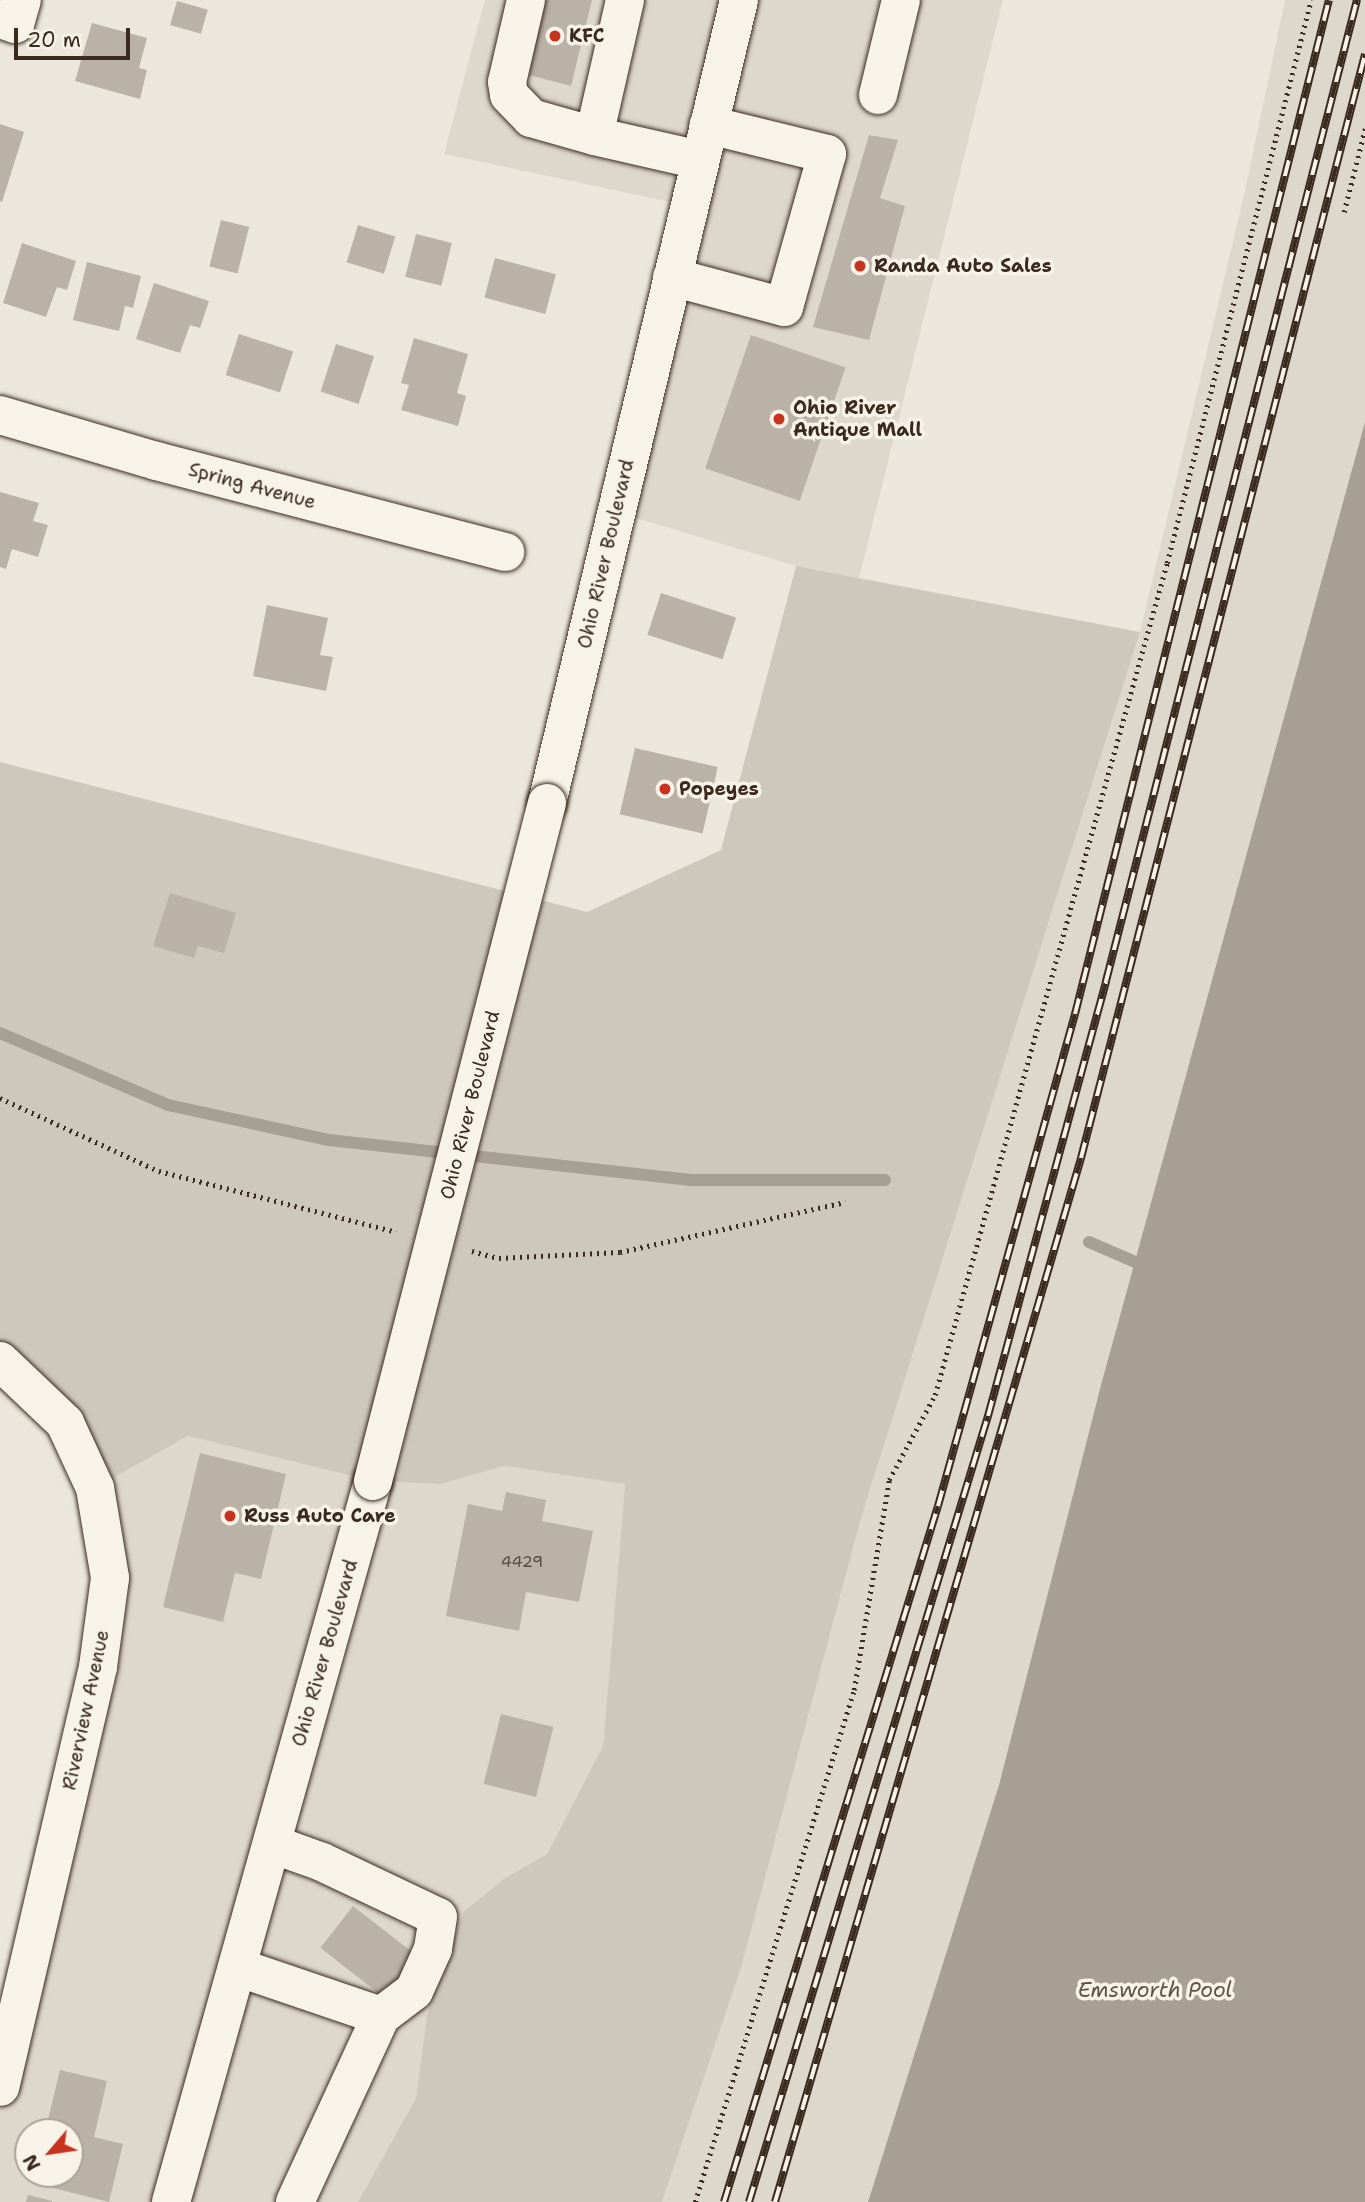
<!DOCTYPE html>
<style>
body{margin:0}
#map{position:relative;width:1365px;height:2202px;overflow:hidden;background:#ece7dc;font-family:"Shantell Sans",sans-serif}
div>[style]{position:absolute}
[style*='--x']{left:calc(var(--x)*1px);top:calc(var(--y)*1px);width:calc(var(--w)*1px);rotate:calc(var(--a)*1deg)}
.built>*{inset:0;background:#ddd7cc}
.green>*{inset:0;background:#cec8bc}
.water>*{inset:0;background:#a89f93}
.stream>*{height:12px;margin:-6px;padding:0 6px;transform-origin:6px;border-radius:6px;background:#a89f93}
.building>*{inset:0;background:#bab2a7;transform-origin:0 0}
.path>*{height:4.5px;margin-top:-2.25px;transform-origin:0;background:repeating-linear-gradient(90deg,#3b2a1e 0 2px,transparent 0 7px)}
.roads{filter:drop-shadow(0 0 2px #3b2a1e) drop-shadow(0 0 2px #3b2a1e)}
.minor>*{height:38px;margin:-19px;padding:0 19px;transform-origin:19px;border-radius:19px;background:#f7f3e8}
.highway>*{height:38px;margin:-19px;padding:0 19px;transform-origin:19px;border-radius:19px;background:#f7f3e8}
.rail>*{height:8px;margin-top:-4px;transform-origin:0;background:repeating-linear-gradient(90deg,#f7f3e8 0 16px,#3b2a1e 0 32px);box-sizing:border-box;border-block:2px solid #3b2a1e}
.bridges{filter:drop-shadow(0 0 2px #3b2a1e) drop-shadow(0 0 2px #3b2a1e)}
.highway-bridge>*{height:38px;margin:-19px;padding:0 19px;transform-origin:19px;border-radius:19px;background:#f7f3e8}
.dots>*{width:19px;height:19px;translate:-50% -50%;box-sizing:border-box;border:4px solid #f7f3e8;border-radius:50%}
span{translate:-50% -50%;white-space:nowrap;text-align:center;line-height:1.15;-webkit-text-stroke:7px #f7f3e8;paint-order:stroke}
.number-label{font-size:16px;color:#5b4c40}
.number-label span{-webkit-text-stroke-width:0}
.poi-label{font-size:19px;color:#3b2a1e;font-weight:700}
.left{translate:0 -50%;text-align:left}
.street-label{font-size:19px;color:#3b2a1e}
.water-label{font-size:21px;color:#615347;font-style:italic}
.north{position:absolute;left:14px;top:2118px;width:70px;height:70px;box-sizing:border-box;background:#f7f3e8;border:2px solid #aca397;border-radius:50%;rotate:241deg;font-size:19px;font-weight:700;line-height:28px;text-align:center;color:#3b2a1e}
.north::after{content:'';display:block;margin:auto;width:24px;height:32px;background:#c8321e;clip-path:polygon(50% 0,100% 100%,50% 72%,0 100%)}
.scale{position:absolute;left:14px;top:28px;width:116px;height:32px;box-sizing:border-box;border:4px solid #3b2a1e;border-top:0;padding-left:9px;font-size:21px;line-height:24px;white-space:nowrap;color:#3b2a1e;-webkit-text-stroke:5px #f7f3e8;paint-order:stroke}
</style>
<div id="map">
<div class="built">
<div style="clip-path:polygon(485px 0,1003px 0,859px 578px,796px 566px,616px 512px,689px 206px,444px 154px)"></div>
<div style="clip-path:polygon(1285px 0,1365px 0,1365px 422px,1101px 1385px,999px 1785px,868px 2202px,662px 2202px,741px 1968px,861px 1518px,1140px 632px,1245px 191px)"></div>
<div style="clip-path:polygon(evenodd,188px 1436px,373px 1481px,440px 1484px,503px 1466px,625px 1483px,603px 1746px,547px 1854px,505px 1878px,463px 1912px,427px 2015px,416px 2098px,358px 2202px,0 2202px,0 2087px,98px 1667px,95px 1488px,188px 1436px,28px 2132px,70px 2132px,70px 2174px,28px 2174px,28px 2132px)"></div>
</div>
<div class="green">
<div style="clip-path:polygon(796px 566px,1140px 632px,861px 1518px,741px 1968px,662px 2202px,358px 2202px,416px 2098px,427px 2015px,463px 1912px,505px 1878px,547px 1854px,603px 1746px,625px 1484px,504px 1466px,440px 1484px,373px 1481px,188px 1436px,95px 1488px,0 1361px,0 762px,587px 912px,721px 850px)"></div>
</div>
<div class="water">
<div style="clip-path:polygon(1365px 422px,1365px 2202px,868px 2202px,999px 1785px,1101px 1385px)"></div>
</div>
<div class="stream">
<div style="--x:0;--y:1033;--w:183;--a:23.2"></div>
<div style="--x:168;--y:1105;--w:165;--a:12.3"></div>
<div style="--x:329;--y:1140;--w:362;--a:6.3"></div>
<div style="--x:689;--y:1180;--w:196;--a:0"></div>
<div style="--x:1089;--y:1242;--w:65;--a:23.4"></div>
</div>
<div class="building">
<div style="clip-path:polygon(535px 0,592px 0,571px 86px,518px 72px)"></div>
<div style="left:177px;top:1px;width:32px;height:25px;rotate:16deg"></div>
<div style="clip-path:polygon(92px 23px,147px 38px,139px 68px,147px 70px,140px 99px,75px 81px)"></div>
<div style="clip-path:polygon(0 124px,24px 132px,2px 202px,0 201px)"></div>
<div style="clip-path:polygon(869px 135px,898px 140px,880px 198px,905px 206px,869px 340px,813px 327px)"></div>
<div style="left:221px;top:220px;width:29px;height:48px;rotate:14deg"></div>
<div style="left:358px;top:225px;width:39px;height:39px;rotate:17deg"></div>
<div style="left:416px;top:234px;width:37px;height:44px;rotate:14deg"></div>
<div style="clip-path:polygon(22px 243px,76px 261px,67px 290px,57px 287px,46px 317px,3px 303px)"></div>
<div style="left:495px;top:258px;width:63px;height:41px;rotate:15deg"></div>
<div style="clip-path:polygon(87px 262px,141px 276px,133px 308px,125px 306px,119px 331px,73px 320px)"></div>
<div style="clip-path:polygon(154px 283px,209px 301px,200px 328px,190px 325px,180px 353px,136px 339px)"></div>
<div style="left:239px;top:334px;width:57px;height:43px;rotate:18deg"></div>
<div style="left:751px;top:335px;width:100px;height:141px;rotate:19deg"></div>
<div style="clip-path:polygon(414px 338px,468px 354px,457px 393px,466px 396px,458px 426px,401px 410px,409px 385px,401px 383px)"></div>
<div style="left:336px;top:344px;width:40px;height:50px;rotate:18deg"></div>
<div style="clip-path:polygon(0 492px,39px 503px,33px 521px,48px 525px,38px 557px,12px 549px,6px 569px,0 567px)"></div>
<div style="left:661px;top:593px;width:79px;height:44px;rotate:18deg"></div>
<div style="clip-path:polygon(267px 605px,328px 618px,320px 655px,333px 657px,326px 691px,253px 676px)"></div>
<div style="left:635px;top:748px;width:85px;height:68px;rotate:13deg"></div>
<div style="clip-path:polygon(170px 893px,236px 913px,224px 953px,198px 946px,194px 958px,153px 946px)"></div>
<div style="clip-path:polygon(200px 1453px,286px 1474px,261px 1579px,235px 1573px,223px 1622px,163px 1607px)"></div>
<div style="clip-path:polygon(506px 1492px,546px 1500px,542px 1521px,593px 1531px,579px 1602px,526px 1592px,519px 1631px,446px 1616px,468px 1504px,502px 1511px)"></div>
<div style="left:501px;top:1714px;width:54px;height:72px;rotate:14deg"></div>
<div style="left:353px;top:1906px;width:81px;height:53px;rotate:38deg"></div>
<div style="clip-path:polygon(60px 2070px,107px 2081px,94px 2137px,123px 2144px,109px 2202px,33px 2183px,35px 2174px,70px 2174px,70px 2132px,45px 2132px)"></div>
<div style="clip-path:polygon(28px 2195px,52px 2201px,52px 2202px,26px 2202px)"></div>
</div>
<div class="path">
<div style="--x:1344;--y:212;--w:86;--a:-75.8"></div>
<div style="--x:0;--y:1098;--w:175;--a:24.7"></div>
<div style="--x:159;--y:1171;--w:245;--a:14.4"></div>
<div style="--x:472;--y:1251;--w:28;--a:15"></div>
<div style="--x:499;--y:1258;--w:121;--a:-2.8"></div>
<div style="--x:620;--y:1252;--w:231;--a:-12.5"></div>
<div style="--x:695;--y:2202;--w:536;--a:-72.75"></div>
<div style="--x:854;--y:1690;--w:213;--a:-80.5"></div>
<div style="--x:889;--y:1480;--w:97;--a:-61.6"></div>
<div style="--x:935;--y:1395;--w:864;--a:-74.42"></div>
<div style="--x:1167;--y:563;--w:581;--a:-75.65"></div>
</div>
<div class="roads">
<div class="minor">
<div style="--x:526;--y:0;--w:84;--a:103"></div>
<div style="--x:507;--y:82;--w:13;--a:81"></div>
<div style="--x:509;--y:95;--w:32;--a:46"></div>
<div style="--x:531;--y:118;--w:66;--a:15.9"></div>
<div style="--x:625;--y:0;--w:139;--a:102.8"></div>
<div style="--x:594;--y:136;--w:109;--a:12.8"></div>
<div style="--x:0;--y:19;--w:16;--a:18"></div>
<div style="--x:15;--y:24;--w:25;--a:-74"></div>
<div style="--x:878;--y:95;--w:98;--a:-76.4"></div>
<div style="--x:672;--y:277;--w:116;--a:15"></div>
<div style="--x:784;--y:307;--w:159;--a:-74.3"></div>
<div style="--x:827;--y:154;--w:122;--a:-166.2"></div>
<div style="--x:0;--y:415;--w:163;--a:16.4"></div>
<div style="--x:156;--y:461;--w:361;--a:14.6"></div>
<div style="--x:0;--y:1361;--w:90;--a:43.6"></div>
<div style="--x:65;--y:1423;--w:72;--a:65.2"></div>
<div style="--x:95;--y:1488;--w:91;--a:80.5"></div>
<div style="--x:110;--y:1578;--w:90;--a:97.7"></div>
<div style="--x:98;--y:1667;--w:431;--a:103.1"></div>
<div style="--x:272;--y:1844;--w:53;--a:19.8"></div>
<div style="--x:322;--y:1862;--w:128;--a:25.4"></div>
<div style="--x:438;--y:1917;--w:32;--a:99"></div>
<div style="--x:433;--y:1949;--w:46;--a:114.3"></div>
<div style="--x:414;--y:1991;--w:41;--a:142.9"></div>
<div style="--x:237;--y:1967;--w:152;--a:18.8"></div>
<div style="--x:381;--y:2016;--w:205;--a:114.8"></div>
</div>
<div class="highway">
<div style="--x:547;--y:803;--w:826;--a:-76.55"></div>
<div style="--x:171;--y:2202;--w:749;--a:-74.35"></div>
</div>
</div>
<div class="rail">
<div style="--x:724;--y:2202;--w:728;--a:-72.91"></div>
<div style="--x:938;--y:1506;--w:511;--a:-74.44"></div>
<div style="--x:1075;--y:1014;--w:1045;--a:-75.94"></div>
<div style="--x:749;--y:2202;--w:822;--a:-73.09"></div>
<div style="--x:988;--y:1416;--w:451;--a:-74.8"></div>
<div style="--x:1106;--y:981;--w:1013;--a:-75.65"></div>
<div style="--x:775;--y:2202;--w:1088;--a:-73.66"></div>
<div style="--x:1081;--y:1158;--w:1140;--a:-75.57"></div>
</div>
<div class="bridges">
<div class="highway-bridge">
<div style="--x:373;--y:1481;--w:700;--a:-75.61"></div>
</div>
</div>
<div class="dots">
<div style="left:555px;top:36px;background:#c8321e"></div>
<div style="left:860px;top:266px;background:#c8321e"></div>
<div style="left:779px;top:419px;background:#c8321e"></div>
<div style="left:665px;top:789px;background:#c8321e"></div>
<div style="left:230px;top:1516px;background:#c8321e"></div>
</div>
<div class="number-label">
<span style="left:522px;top:1562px">4429</span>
</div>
<div class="poi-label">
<span class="left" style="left:569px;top:36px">KFC</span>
<span class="left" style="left:874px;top:266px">Randa Auto Sales</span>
<span class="left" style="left:793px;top:419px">Ohio River<br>Antique Mall</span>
<span class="left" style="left:679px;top:789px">Popeyes</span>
<span class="left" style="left:244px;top:1516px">Russ Auto Care</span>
</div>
<div class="street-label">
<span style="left:252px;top:486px;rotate:15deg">Spring Avenue</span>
<span style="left:606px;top:554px;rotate:-77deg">Ohio River Boulevard</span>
<span style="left:470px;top:1105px;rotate:-76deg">Ohio River Boulevard</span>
<span style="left:325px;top:1653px;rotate:-74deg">Ohio River Boulevard</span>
<span style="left:86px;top:1710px;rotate:-78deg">Riverview Avenue</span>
</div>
<div class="water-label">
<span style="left:1155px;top:1990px">Emsworth Pool</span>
</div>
<div class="north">N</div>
<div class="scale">20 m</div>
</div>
